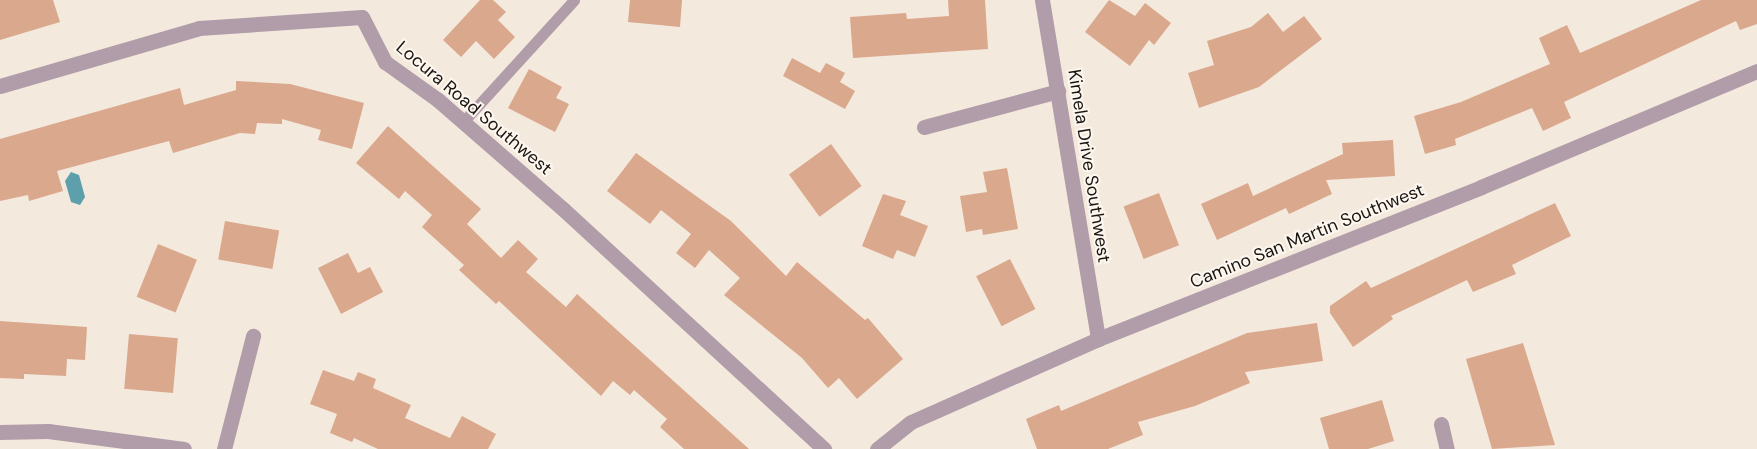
<!DOCTYPE html>
<style>
body{margin:0}
#map{position:relative;width:1757px;height:449px;overflow:hidden;background:#f4e9dd;font-family:"DM Sans",sans-serif}
div>[style]{position:absolute}
[style*='--x']{left:calc(var(--x)*1px);top:calc(var(--y)*1px);width:calc(var(--w)*1px);rotate:calc(var(--a)*1deg)}
.water>*{inset:0;background:#5d9faa}
.building>*{inset:0;background:#daa88d;transform-origin:0 0}
.service>*{height:11px;margin:-5.5px;padding:0 5.5px;transform-origin:5.5px;border-radius:5.5px;background:#b19ca9}
.minor>*{height:15px;margin:-7.5px;padding:0 7.5px;transform-origin:7.5px;border-radius:7.5px;background:#b19ca9}
.tertiary>*{height:15px;margin:-7.5px;padding:0 7.5px;transform-origin:7.5px;border-radius:7.5px;background:#b19ca9}
span{translate:-50% -50%;white-space:nowrap;text-align:center;line-height:1.15;-webkit-text-stroke:4px #fef7f0;paint-order:stroke}
.street-label{font-size:18px;color:#1a1712}
</style>
<div id="map">
<div class="water">
<div style="clip-path:polygon(71px 172px,79px 175px,85px 197px,80px 205px,71px 202px,65px 181px)"></div>
</div>
<div class="building">
<div style="clip-path:polygon(0 0,53px 0,60px 22px,0 40px)"></div>
<div style="clip-path:polygon(480px 0,493px 0,506px 12px,498px 20px,515px 37px,494px 59px,476px 41px,461px 57px,443px 40px)"></div>
<div style="clip-path:polygon(630px 0,682px 0,680px 27px,628px 22px)"></div>
<div style="clip-path:polygon(948px 0,985px 0,988px 49px,853px 58px,850px 17px,906px 13px,907px 19px,949px 16px)"></div>
<div style="clip-path:polygon(1109px 0,1135px 16px,1145px 3px,1171px 23px,1154px 45px,1149px 40px,1130px 66px,1085px 32px)"></div>
<div style="clip-path:polygon(1701px 0,1757px 0,1757px 24px,1740px 30px,1736px 21px,1564px 102px,1571px 118px,1543px 131px,1532px 108px,1455px 139px,1456px 145px,1425px 154px,1414px 116px,1461px 102px,1550px 64px,1539px 38px,1567px 25px,1580px 53px)"></div>
<div style="clip-path:polygon(1268px 13px,1283px 32px,1304px 16px,1322px 39px,1259px 87px,1199px 108px,1188px 73px,1214px 65px,1207px 41px,1251px 27px)"></div>
<div style="clip-path:polygon(792px 58px,820px 73px,826px 63px,845px 73px,840px 82px,855px 91px,845px 109px,783px 76px)"></div>
<div style="clip-path:polygon(529px 69px,562px 87px,556px 98px,569px 104px,555px 132px,508px 108px)"></div>
<div style="clip-path:polygon(236px 81px,290px 84px,364px 103px,352px 149px,318px 140px,321px 130px,282px 119px,282px 124px,257px 123px,255px 134px,240px 133px,173px 153px,169px 141px,57px 171px,63px 191px,29px 201px,28px 195px,0 201px,0 139px,180px 88px,184px 105px,236px 90px)"></div>
<div style="clip-path:polygon(388px 126px,481px 209px,467px 224px,501px 258px,518px 240px,538px 259px,526px 272px,566px 307px,577px 294px,749px 449px,684px 449px,660px 427px,667px 419px,634px 390px,630px 395px,613px 381px,601px 396px,499px 301px,496px 304px,459px 270px,464px 265px,422px 227px,432px 215px,405px 191px,399px 199px,356px 163px)"></div>
<div style="clip-path:polygon(1393px 140px,1395px 176px,1326px 180px,1332px 194px,1289px 214px,1286px 208px,1217px 240px,1201px 204px,1248px 183px,1253px 196px,1343px 154px,1342px 143px)"></div>
<div style="left:831px;top:144px;width:52px;height:52px;rotate:54deg"></div>
<div style="clip-path:polygon(636px 153px,731px 221px,786px 276px,797px 262px,865px 320px,868px 318px,903px 359px,857px 399px,839px 378px,828px 388px,802px 358px,724px 295px,740px 278px,709px 250px,695px 268px,676px 253px,691px 234px,661px 210px,650px 224px,607px 191px)"></div>
<div style="clip-path:polygon(1007px 168px,1018px 229px,983px 235px,982px 229px,966px 232px,960px 196px,987px 192px,983px 172px)"></div>
<div style="left:1159px;top:193px;width:56px;height:38px;rotate:69deg"></div>
<div style="clip-path:polygon(883px 194px,906px 201px,900px 215px,928px 226px,915px 257px,897px 250px,893px 259px,862px 246px)"></div>
<div style="clip-path:polygon(1555px 203px,1571px 236px,1512px 265px,1516px 274px,1473px 292px,1467px 280px,1391px 316px,1393px 319px,1353px 347px,1330px 313px,1330px 306px,1366px 281px,1371px 288px)"></div>
<div style="left:225px;top:221px;width:55px;height:39px;rotate:10deg"></div>
<div style="left:158px;top:244px;width:42px;height:57px;rotate:22deg"></div>
<div style="clip-path:polygon(348px 253px,358px 273px,370px 267px,383px 292px,341px 314px,318px 268px)"></div>
<div style="left:1010px;top:259px;width:56px;height:38px;rotate:63deg"></div>
<div style="clip-path:polygon(0 321px,87px 327px,85px 360px,67px 359px,66px 376px,24px 374px,24px 379px,0 378px)"></div>
<div style="clip-path:polygon(1317px 323px,1323px 361px,1245px 372px,1250px 383px,1195px 406px,1138px 422px,1143px 435px,1108px 449px,1037px 449px,1026px 419px,1059px 405px,1061px 411px,1247px 333px)"></div>
<div style="left:129px;top:334px;width:49px;height:55px;rotate:5deg"></div>
<div style="clip-path:polygon(1523px 343px,1555px 445px,1492px 449px,1466px 359px)"></div>
<div style="clip-path:polygon(323px 370px,354px 381px,358px 372px,376px 379px,373px 388px,411px 405px,405px 418px,450px 438px,462px 416px,496px 434px,488px 449px,378px 449px,354px 438px,352px 442px,330px 433px,337px 414px,310px 404px)"></div>
<div style="clip-path:polygon(1382px 400px,1394px 441px,1368px 449px,1329px 449px,1320px 418px)"></div>
</div>
<div class="service">
<div style="--x:463;--y:122;--w:165;--a:-47.7"></div>
</div>
<div class="minor">
<div style="--x:1042;--y:0;--w:344;--a:80.6"></div>
<div style="--x:0;--y:86;--w:207;--a:-16.2"></div>
<div style="--x:199;--y:28;--w:163;--a:-3.9"></div>
<div style="--x:362;--y:17;--w:51;--a:62.9"></div>
<div style="--x:385;--y:62;--w:65;--a:35.6"></div>
<div style="--x:438;--y:100;--w:166;--a:41.1"></div>
<div style="--x:563;--y:209;--w:355;--a:42.6"></div>
<div style="--x:924;--y:127;--w:139;--a:-15"></div>
<div style="--x:1441;--y:424;--w:26;--a:77"></div>
<div style="--x:0;--y:432;--w:48;--a:-1.2"></div>
<div style="--x:48;--y:431;--w:137;--a:7.5"></div>
<div style="--x:224;--y:449;--w:117;--a:-75.6"></div>
</div>
<div class="tertiary">
<div style="--x:877;--y:449;--w:43;--a:-38.5"></div>
<div style="--x:911;--y:422;--w:205;--a:-23.9"></div>
<div style="--x:1098;--y:339;--w:412;--a:-21.6"></div>
<div style="--x:1481;--y:187;--w:299;--a:-22.8"></div>
</div>
<div class="street-label">
<span style="left:474px;top:108px;rotate:40deg">Locura Road Southwest</span>
<span style="left:1089px;top:166px;rotate:81deg">Kimela Drive Southwest</span>
<span style="left:1307px;top:236px;rotate:-22deg">Camino San Martin Southwest</span>
</div>
</div>
